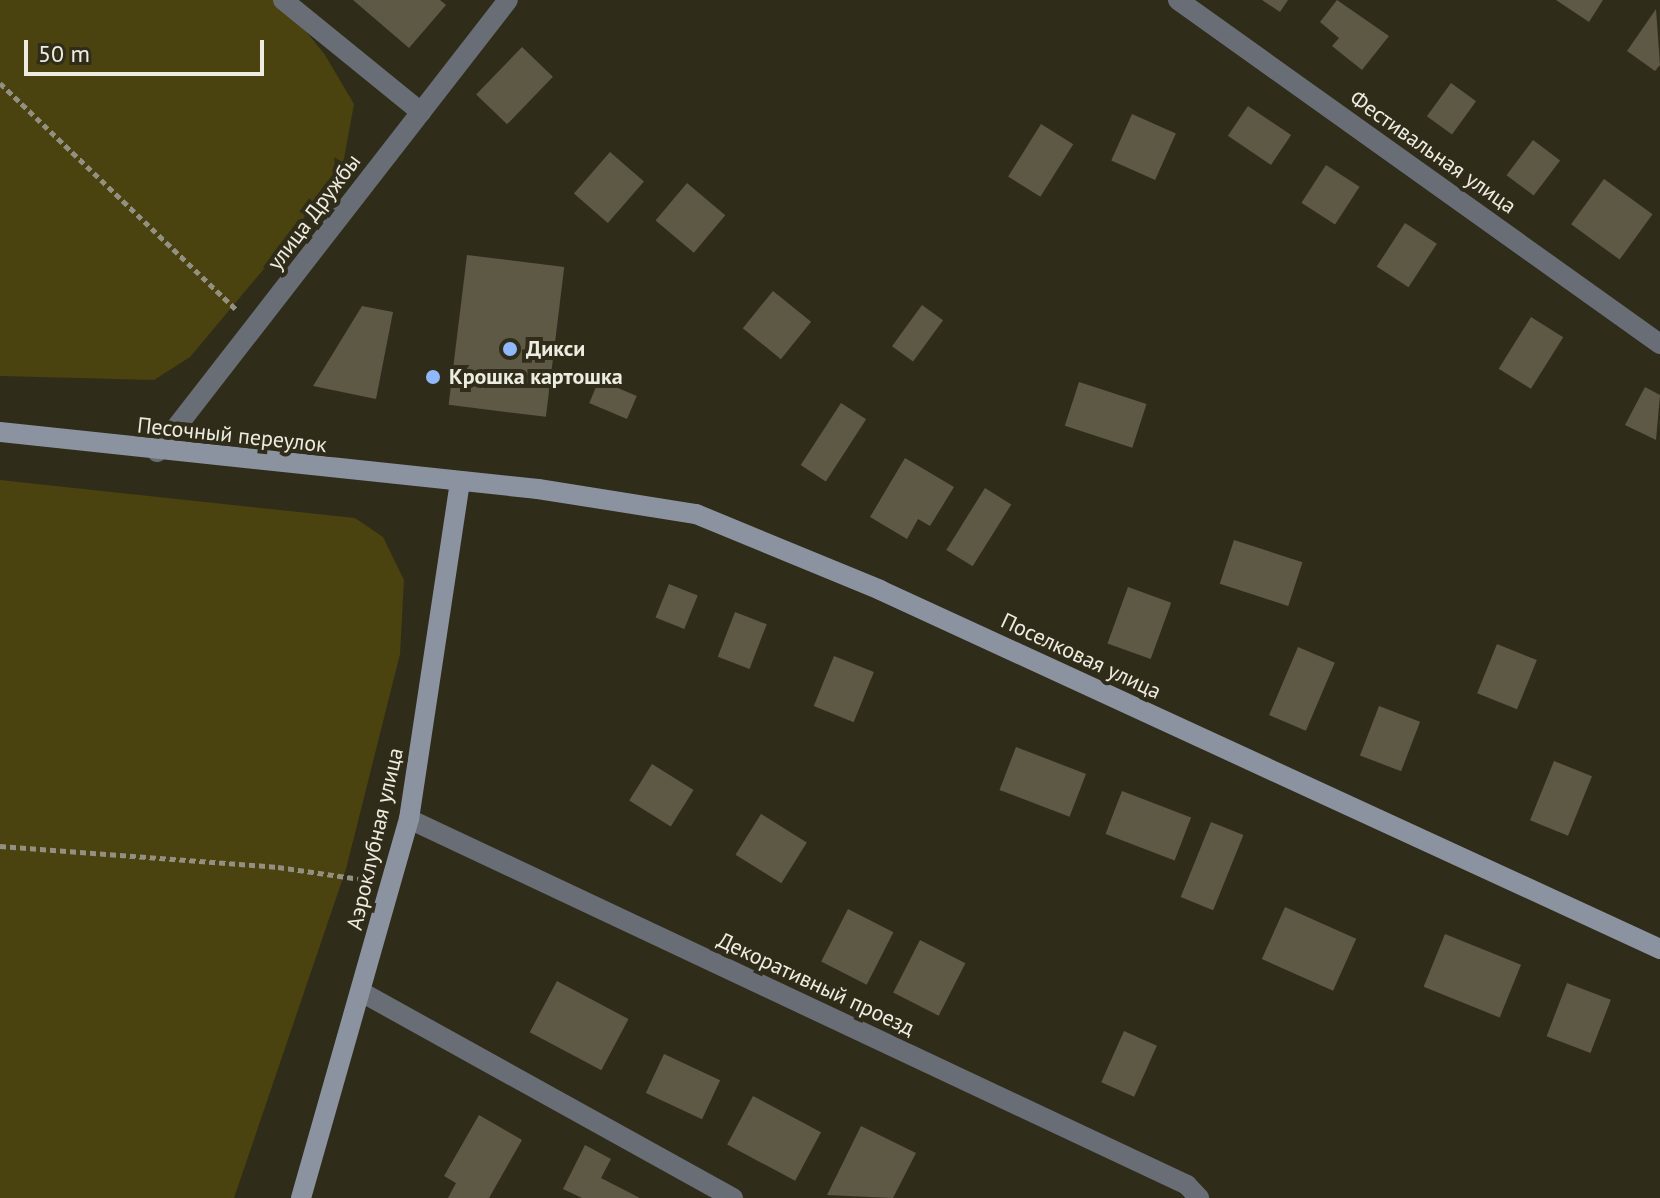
<!DOCTYPE html>
<meta charset="utf-8">
<style>
body{margin:0}
#map{position:relative;width:1660px;height:1198px;overflow:hidden;background:#302c1a;font-family:"PT Sans",sans-serif}
div>[style]{position:absolute}
[style*='--x']{left:calc(var(--x)*1px);top:calc(var(--y)*1px);width:calc(var(--w)*1px);rotate:calc(var(--a)*1deg)}
.green>*{inset:0;background:#4a420f}
.building>*{inset:0;background:#5d5945;transform-origin:0 0}
.path>*{height:5px;margin-top:-2.5px;transform-origin:0;background:repeating-linear-gradient(90deg,#939081 0 6px,transparent 0 10px)}
.street>*{height:20px;margin:-10px;padding:0 10px;transform-origin:10px;border-radius:10px;background:#696e76}
.secondary>*{height:20px;margin:-10px;padding:0 10px;transform-origin:10px;border-radius:10px;background:#8b93a0}
.dots>*{width:22px;height:22px;translate:-50% -50%;box-sizing:border-box;border:4px solid #302c1a;border-radius:50%}
span{translate:-50% -50%;white-space:nowrap;text-align:center;line-height:1.15;-webkit-text-stroke:8px #302c1a;paint-order:stroke}
.street-label{font-size:22px;color:#eeece0}
.poi-label{font-size:22px;color:#eeece0;font-weight:700}
.left{translate:0 -50%;text-align:left}
.scale{position:absolute;left:24px;top:40px;width:240px;height:36px;box-sizing:border-box;border:4px solid #eeece0;border-top:0;padding-left:10px;font-size:24px;line-height:28px;white-space:nowrap;color:#eeece0;-webkit-text-stroke:6px #302c1a;paint-order:stroke}
</style>
<div id="map">
<div class="green">
<div style="clip-path:polygon(0 0,281px 0,325px 55px,354px 104px,343px 164px,284px 245px,190px 357px,154px 380px,0 376px)"></div>
<div style="clip-path:polygon(0 480px,355px 518px,383px 537px,404px 580px,400px 654px,346px 869px,234px 1198px,0 1198px)"></div>
</div>
<div class="building">
<div style="clip-path:polygon(353px 0,440px 0,446px 5px,409px 48px)"></div>
<div style="clip-path:polygon(1262px 0,1288px 0,1280px 12px)"></div>
<div style="clip-path:polygon(1337px 0,1389px 36px,1362px 70px,1332px 46px,1339px 38px,1320px 22px)"></div>
<div style="clip-path:polygon(1556px 0,1603px 0,1589px 22px)"></div>
<div style="clip-path:polygon(1656px 9px,1660px 65px,1655px 71px,1627px 51px)"></div>
<div style="left:522px;top:47px;width:43px;height:66px;rotate:44deg"></div>
<div style="left:1451px;top:83px;width:31px;height:41px;rotate:36deg"></div>
<div style="left:1248px;top:106px;width:52px;height:36px;rotate:34deg"></div>
<div style="left:1132px;top:114px;width:48px;height:51px;rotate:24deg"></div>
<div style="left:1041px;top:124px;width:38px;height:62px;rotate:32deg"></div>
<div style="left:1533px;top:140px;width:34px;height:44px;rotate:37deg"></div>
<div style="left:610px;top:152px;width:45px;height:55px;rotate:41deg"></div>
<div style="left:1326px;top:165px;width:40px;height:45px;rotate:33deg"></div>
<div style="left:1604px;top:179px;width:60px;height:56px;rotate:36deg"></div>
<div style="left:687px;top:183px;width:50px;height:49px;rotate:40deg"></div>
<div style="left:1405px;top:223px;width:38px;height:52px;rotate:33deg"></div>
<div style="left:467px;top:255px;width:98px;height:151px;rotate:7deg"></div>
<div style="left:773px;top:291px;width:49px;height:48px;rotate:39deg"></div>
<div style="left:922px;top:305px;width:26px;height:51px;rotate:36deg"></div>
<div style="clip-path:polygon(362px 306px,393px 312px,376px 399px,313px 386px)"></div>
<div style="left:1531px;top:317px;width:38px;height:61px;rotate:32deg"></div>
<div style="left:599px;top:380px;width:41px;height:25px;rotate:23deg"></div>
<div style="left:1079px;top:382px;width:71px;height:46px;rotate:18deg"></div>
<div style="clip-path:polygon(1645px 387px,1660px 395px,1656px 440px,1625px 425px)"></div>
<div style="left:841px;top:403px;width:30px;height:74px;rotate:33deg"></div>
<div style="clip-path:polygon(905px 458px,954px 487px,930px 526px,918px 519px,907px 539px,870px 517px)"></div>
<div style="left:985px;top:488px;width:31px;height:73px;rotate:32deg"></div>
<div style="left:1234px;top:540px;width:72px;height:46px;rotate:18deg"></div>
<div style="left:669px;top:584px;width:31px;height:36px;rotate:22deg"></div>
<div style="left:1128px;top:587px;width:46px;height:60px;rotate:20deg"></div>
<div style="left:735px;top:612px;width:34px;height:48px;rotate:21deg"></div>
<div style="left:1497px;top:644px;width:43px;height:53px;rotate:22deg"></div>
<div style="left:1298px;top:647px;width:40px;height:74px;rotate:23deg"></div>
<div style="left:834px;top:656px;width:43px;height:54px;rotate:22deg"></div>
<div style="left:1379px;top:706px;width:44px;height:53px;rotate:21deg"></div>
<div style="left:1016px;top:747px;width:75px;height:46px;rotate:21deg"></div>
<div style="left:1554px;top:761px;width:41px;height:64px;rotate:22deg"></div>
<div style="left:652px;top:764px;width:49px;height:43px;rotate:32deg"></div>
<div style="left:1122px;top:791px;width:74px;height:46px;rotate:21deg"></div>
<div style="left:761px;top:814px;width:54px;height:48px;rotate:32deg"></div>
<div style="left:1211px;top:822px;width:35px;height:81px;rotate:22deg"></div>
<div style="left:1285px;top:907px;width:78px;height:57px;rotate:24deg"></div>
<div style="left:848px;top:909px;width:51px;height:59px;rotate:27deg"></div>
<div style="left:1445px;top:934px;width:82px;height:57px;rotate:22deg"></div>
<div style="left:920px;top:940px;width:51px;height:59px;rotate:27deg"></div>
<div style="left:557px;top:981px;width:81px;height:58px;rotate:28deg"></div>
<div style="left:1567px;top:983px;width:47px;height:57px;rotate:21deg"></div>
<div style="left:1124px;top:1031px;width:36px;height:56px;rotate:24deg"></div>
<div style="left:664px;top:1054px;width:62px;height:43px;rotate:25deg"></div>
<div style="left:753px;top:1096px;width:77px;height:55px;rotate:28deg"></div>
<div style="clip-path:polygon(479px 1115px,522px 1140px,489px 1198px,448px 1198px,456px 1183px,444px 1176px)"></div>
<div style="clip-path:polygon(861px 1126px,916px 1153px,893px 1198px,827px 1195px)"></div>
<div style="clip-path:polygon(585px 1145px,611px 1159px,601px 1178px,640px 1198px,582px 1198px,563px 1189px)"></div>
</div>
<div class="path">
<div style="--x:0;--y:83;--w:327;--a:43.8"></div>
<div style="--x:0;--y:846;--w:279;--a:4.3"></div>
<div style="--x:278;--y:867;--w:90;--a:8.3"></div>
</div>
<div class="street">
<div style="--x:283;--y:0;--w:178;--a:39.1"></div>
<div style="--x:1178;--y:0;--w:592;--a:35.52"></div>
<div style="--x:157;--y:452;--w:572;--a:-52.17"></div>
<div style="--x:409;--y:819;--w:860;--a:25.19"></div>
<div style="--x:1187;--y:1185;--w:18;--a:47"></div>
<div style="--x:363;--y:993;--w:423;--a:29"></div>
</div>
<div class="secondary">
<div style="--x:0;--y:432;--w:541;--a:6.05"></div>
<div style="--x:538;--y:489;--w:160;--a:9"></div>
<div style="--x:696;--y:514;--w:199;--a:22.4"></div>
<div style="--x:880;--y:590;--w:859;--a:24.71"></div>
<div style="--x:301;--y:1198;--w:394;--a:-74.1"></div>
<div style="--x:409;--y:819;--w:340;--a:-81.4"></div>
</div>
<div class="dots">
<div style="left:510px;top:349px;background:#90b8fd"></div>
<div style="left:433px;top:377px;background:#90b8fd"></div>
</div>
<div class="street-label">
<span style="left:1433px;top:152px;rotate:35deg">Фестивальная улица</span>
<span style="left:314px;top:212px;rotate:-53deg">улица Дружбы</span>
<span style="left:232px;top:435px;rotate:6deg">Песочный переулок</span>
<span style="left:1081px;top:656px;rotate:25deg">Поселковая улица</span>
<span style="left:375px;top:839px;rotate:-77deg">Аэроклубная улица</span>
<span style="left:816px;top:984px;rotate:25deg">Декоративный проезд</span>
</div>
<div class="poi-label">
<span class="left" style="left:526px;top:349px">Дикси</span>
<span class="left" style="left:449px;top:377px">Крошка картошка</span>
</div>
<div class="scale">50 m</div>
</div>
